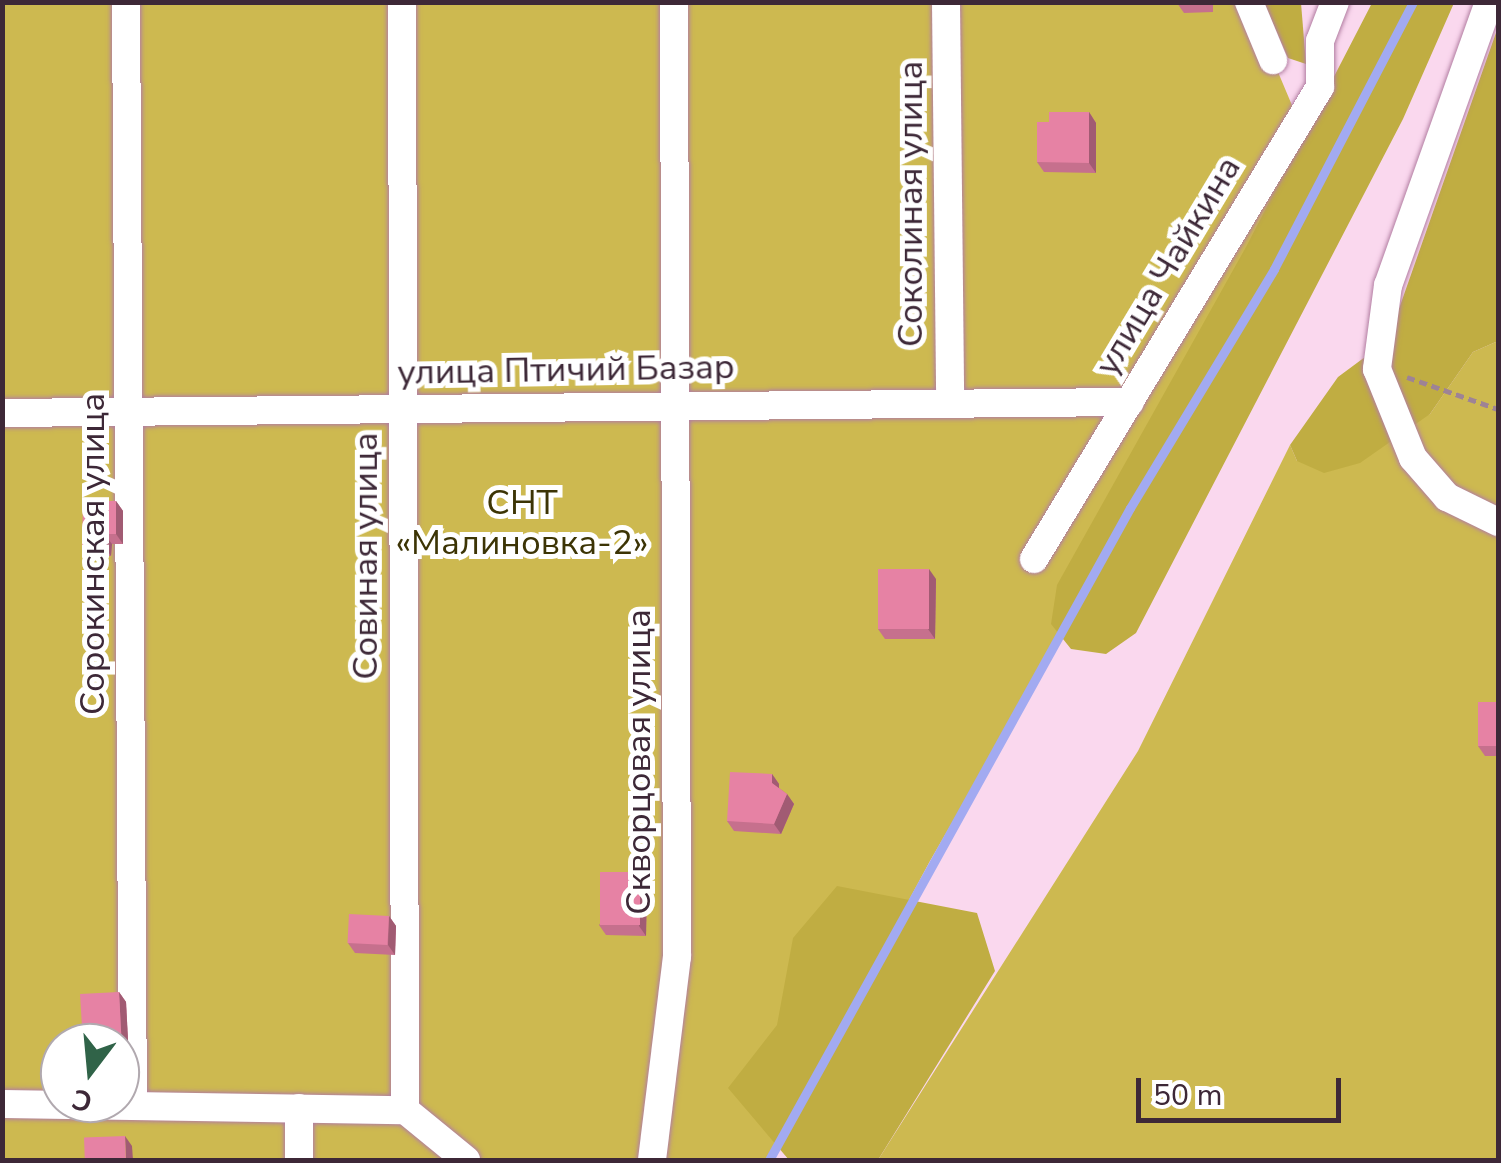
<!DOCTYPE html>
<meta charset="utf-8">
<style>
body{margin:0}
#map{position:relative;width:1501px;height:1163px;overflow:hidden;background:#fad8ee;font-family:"Nunito Sans",sans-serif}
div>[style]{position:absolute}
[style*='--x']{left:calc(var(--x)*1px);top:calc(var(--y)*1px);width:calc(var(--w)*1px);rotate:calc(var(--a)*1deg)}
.green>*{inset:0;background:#cdb950}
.forest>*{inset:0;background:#c0ad42}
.stream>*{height:9px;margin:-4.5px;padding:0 4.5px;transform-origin:4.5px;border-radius:4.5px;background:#a2aaf1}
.path>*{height:5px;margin-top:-2.5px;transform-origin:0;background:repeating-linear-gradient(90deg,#9e8395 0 8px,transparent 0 13px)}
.roads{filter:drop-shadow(0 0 2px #b27ea2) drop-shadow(0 0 2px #b27ea2)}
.minor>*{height:28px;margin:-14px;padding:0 14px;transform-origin:14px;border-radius:14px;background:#fff}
.wall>*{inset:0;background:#c6708d}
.shaded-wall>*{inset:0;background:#a15b73}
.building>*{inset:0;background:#e682a4;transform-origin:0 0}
span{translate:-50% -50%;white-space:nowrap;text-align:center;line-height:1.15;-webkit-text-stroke:10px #fff;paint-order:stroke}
.street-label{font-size:35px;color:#3d2837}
.park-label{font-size:35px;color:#3c3405}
.frame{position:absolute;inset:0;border:5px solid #3d2837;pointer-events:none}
.north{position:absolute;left:40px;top:1023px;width:100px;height:100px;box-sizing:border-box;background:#fff;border:2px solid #b1a9af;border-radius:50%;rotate:196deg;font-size:28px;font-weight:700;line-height:40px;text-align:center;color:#3d2837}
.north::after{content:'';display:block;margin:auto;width:35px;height:45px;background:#306348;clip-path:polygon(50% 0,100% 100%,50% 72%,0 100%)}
.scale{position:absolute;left:1136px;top:1078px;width:205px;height:45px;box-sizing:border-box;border:5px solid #3d2837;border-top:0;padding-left:12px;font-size:30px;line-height:35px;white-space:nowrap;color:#3d2837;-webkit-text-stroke:8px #fff;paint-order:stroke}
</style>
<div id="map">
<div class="green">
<div style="clip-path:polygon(evenodd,2px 3px,1249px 3px,1323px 179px,930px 861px,769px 1160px,3px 1160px,2px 3px,60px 1043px,120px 1043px,120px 1103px,60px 1103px,60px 1043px)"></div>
<div style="clip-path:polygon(1498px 341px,1498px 1160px,878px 1160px,1138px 751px,1290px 445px,1297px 461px,1430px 414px,1473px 352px)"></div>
</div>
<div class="forest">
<div style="clip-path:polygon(1264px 3px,1301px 3px,1306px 64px,1288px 58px)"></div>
<div style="clip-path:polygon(1372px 3px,1454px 3px,1403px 119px,1136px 633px,1106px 654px,1071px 649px,1051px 624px,1057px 585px,1246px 247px)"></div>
<div style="clip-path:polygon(1498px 27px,1498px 341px,1473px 352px,1430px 414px,1360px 463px,1324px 473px,1297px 461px,1290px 445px,1338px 377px,1388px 340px)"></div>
<div style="clip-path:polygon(837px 886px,977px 913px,995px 971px,878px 1160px,789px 1160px,728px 1088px,777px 1025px,793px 938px)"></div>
</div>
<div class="stream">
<div style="--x:769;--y:1160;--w:745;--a:-61.03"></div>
<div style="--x:1130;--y:508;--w:279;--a:-58.9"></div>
<div style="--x:1274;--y:269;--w:301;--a:-62.5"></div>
</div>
<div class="path">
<div style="--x:1407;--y:377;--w:96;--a:19.4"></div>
</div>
<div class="roads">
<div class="minor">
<div style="--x:126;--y:2;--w:1104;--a:89.64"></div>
<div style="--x:402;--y:2;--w:1108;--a:89.84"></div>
<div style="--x:946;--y:2;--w:402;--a:89.4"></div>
<div style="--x:1249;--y:2;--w:63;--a:67.5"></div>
<div style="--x:1489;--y:2;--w:300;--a:109.6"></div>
<div style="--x:1388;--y:285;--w:85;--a:97.5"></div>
<div style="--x:1377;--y:369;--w:96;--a:68"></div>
<div style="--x:1413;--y:458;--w:52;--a:48.9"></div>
<div style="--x:1447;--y:497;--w:57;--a:26.1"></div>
<div style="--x:2;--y:413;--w:1128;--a:-0.56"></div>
<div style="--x:1034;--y:559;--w:552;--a:-58.79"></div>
<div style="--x:1320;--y:87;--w:46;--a:-90"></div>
<div style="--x:1320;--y:41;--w:42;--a:-69"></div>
<div style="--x:2;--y:1104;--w:403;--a:0.9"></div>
<div style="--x:405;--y:1110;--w:79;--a:39.3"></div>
<div style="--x:299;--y:1108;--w:52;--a:90"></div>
<div style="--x:652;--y:1160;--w:205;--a:-83"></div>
<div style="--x:677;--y:957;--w:955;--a:-90.18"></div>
</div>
</div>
<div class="wall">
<div style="clip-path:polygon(1229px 2px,1213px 3px,1213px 12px,1184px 13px,1177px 3px)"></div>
<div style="clip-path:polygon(1089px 112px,1096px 123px,1096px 173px,1044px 172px,1037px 162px)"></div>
<div style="clip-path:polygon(116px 501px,123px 511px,123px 544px,112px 544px,111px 556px,89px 556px,82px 546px)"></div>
<div style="clip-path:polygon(936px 579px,935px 639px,885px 639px,878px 629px)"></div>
<div style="clip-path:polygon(1498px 702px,1498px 756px,1485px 756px,1478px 746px)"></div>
<div style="clip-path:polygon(772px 774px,779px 784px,779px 788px,787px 794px,794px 804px,781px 834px,734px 831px,727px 821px)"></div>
<div style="clip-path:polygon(640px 872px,647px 883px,646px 936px,606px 935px,599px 925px)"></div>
<div style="clip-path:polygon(389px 916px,396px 926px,395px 955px,355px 953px,348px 943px)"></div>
<div style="clip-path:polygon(119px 992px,126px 1002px,129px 1059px,120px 1060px)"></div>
</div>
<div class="shaded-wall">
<div style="clip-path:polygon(1089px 112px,1096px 123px,1096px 173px,1089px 163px)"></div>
<div style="clip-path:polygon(116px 501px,123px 511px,123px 544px,116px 534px)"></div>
<div style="clip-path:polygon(104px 534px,112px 544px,111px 556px,104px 546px)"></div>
<div style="clip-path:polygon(929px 569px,936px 579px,935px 639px,928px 629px)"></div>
<div style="clip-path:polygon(772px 774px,779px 784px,779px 793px,772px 783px)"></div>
<div style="clip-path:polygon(787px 794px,794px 804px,781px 834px,774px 824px)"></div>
<div style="clip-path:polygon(640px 872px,647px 883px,646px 936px,639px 926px)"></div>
<div style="clip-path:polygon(389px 916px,396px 926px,395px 955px,388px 945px)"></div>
<div style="clip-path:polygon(119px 992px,126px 1002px,129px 1059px,122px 1049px)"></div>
<div style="clip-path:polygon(125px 1136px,132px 1146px,133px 1160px,126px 1160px)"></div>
</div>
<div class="building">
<div style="clip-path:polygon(1049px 112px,1089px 112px,1089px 163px,1037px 162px,1037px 122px,1049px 122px)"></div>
<div style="clip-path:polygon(83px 501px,116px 501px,116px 534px,104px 534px,104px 546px,82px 546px)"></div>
<div style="left:878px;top:569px;width:51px;height:60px"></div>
<div style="left:1478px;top:702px;width:20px;height:44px"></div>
<div style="clip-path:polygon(730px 772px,772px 774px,772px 783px,787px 794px,774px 824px,727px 821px)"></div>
<div style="left:600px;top:872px;width:40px;height:53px"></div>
<div style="left:349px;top:914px;width:40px;height:29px;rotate:3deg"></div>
<div style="clip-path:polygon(119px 992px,122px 1049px,120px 1049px,120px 1043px,83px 1043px,80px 994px)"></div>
<div style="left:125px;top:1136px;width:24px;height:41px;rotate:88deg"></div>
</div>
<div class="street-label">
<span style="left:911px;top:204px;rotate:-90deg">Соколиная улица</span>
<span style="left:1168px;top:266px;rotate:-59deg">улица Чайкина</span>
<span style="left:566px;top:370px;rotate:-1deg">улица Птичий Базар</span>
<span style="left:93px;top:554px;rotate:-90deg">Сорокинская улица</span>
<span style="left:366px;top:556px;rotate:-90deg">Совиная улица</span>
<span style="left:639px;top:762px;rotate:-90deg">Скворцовая улица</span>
</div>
<div class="park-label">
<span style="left:522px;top:523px">СНТ<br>«Малиновка-2»</span>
</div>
<div class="frame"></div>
<div class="north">С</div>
<div class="scale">50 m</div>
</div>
